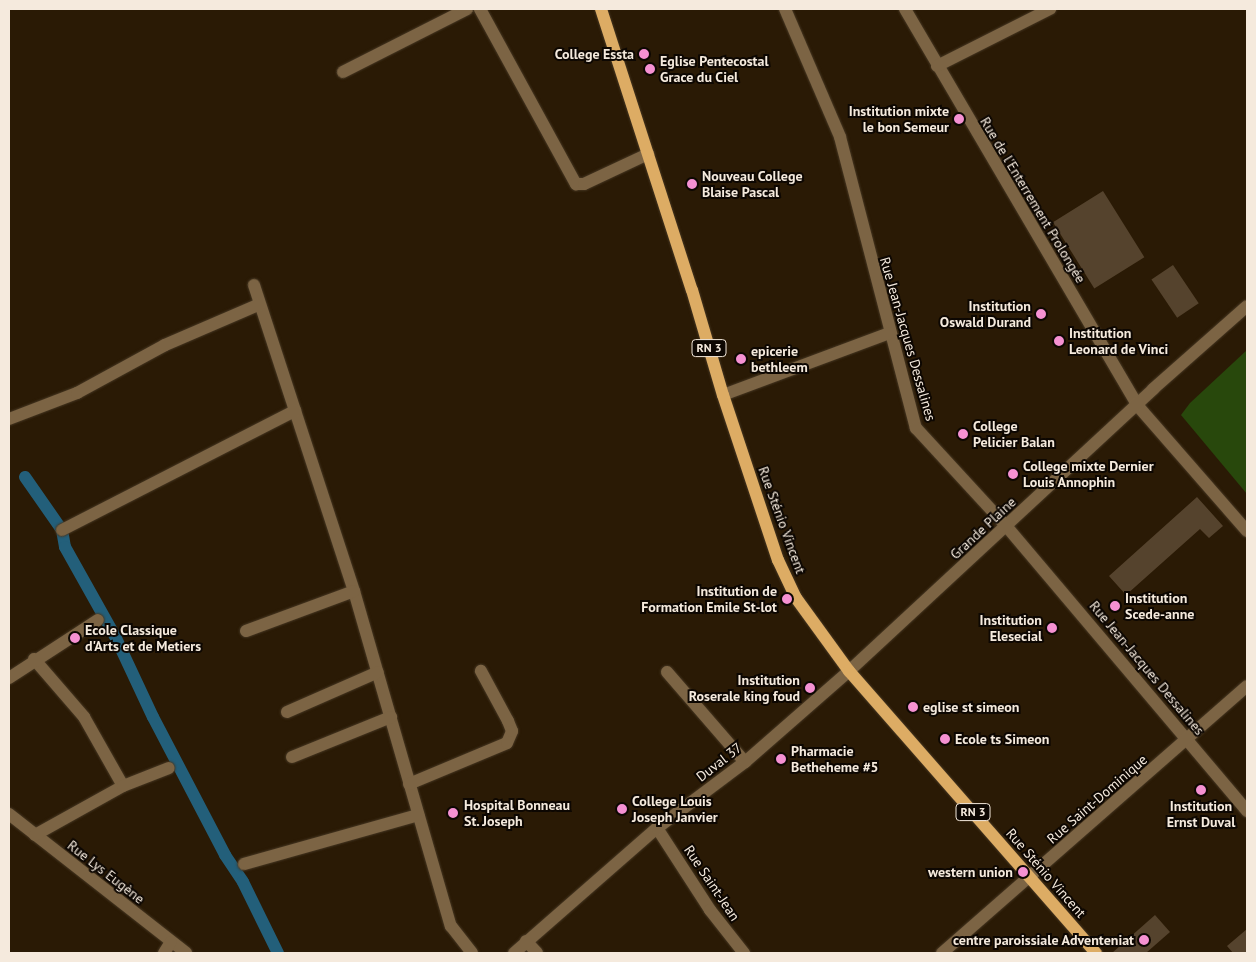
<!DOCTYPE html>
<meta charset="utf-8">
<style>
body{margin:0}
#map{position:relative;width:1256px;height:962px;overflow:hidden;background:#2a1a05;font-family:"PT Sans",sans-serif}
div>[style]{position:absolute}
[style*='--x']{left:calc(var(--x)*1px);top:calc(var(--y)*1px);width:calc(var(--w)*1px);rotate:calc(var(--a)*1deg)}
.green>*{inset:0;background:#28480c}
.canal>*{height:12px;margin:-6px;padding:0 6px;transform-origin:6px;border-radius:6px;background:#235f7a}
.building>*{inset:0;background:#55432d;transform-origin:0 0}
.roads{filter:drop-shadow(0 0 1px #463723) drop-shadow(0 0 1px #463723)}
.minor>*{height:12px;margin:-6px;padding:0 6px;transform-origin:6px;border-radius:6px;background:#7c6444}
.major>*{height:12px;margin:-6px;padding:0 6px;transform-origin:6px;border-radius:6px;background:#ddac64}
.dots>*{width:14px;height:14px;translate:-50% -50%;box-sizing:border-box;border:2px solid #0d0702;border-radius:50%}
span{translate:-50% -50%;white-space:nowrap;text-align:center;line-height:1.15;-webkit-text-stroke:4px #0d0702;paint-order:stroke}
.shield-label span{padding:1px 4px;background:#0d0702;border:1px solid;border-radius:4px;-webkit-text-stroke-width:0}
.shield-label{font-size:12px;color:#f5eadd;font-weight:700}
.poi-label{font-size:14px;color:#f5eadd;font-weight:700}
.right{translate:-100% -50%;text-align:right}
.left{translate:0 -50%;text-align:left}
.street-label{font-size:14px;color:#f5eadd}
.frame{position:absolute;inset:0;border:10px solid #f5eadd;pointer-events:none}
</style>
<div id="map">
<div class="green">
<div style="clip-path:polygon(1247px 350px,1247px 494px,1181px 415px,1190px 403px)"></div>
</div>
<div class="canal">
<div style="--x:25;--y:477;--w:65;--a:55.1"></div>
<div style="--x:62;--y:530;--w:17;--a:80"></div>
<div style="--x:65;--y:547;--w:102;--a:60.7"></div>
<div style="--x:115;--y:636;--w:89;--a:64.9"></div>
<div style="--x:153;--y:717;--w:156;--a:62.4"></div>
<div style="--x:225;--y:855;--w:32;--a:56"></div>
<div style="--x:243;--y:882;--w:79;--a:63.8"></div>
</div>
<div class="building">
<div style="left:1103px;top:191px;width:78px;height:59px;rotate:58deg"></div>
<div style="left:1173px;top:265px;width:46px;height:26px;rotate:56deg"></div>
<div style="clip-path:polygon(1197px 497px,1223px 526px,1209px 538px,1200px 529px,1126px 595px,1109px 576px)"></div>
<div style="clip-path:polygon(1155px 915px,1170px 932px,1146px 953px,1112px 953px)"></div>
<div style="clip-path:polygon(1247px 929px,1247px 953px,1233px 953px,1227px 946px)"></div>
</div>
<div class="roads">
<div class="minor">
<div style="--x:480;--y:9;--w:200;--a:61.3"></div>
<div style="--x:576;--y:184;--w:8;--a:0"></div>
<div style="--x:584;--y:184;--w:71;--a:-25.1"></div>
<div style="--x:785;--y:9;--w:139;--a:66.7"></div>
<div style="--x:840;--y:137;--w:301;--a:75.4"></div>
<div style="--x:916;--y:428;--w:134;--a:47.4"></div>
<div style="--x:1007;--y:527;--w:372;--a:49.8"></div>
<div style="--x:905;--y:9;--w:459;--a:59.6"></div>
<div style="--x:1137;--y:405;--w:167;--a:48.9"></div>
<div style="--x:937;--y:66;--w:127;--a:-26.8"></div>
<div style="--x:343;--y:72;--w:139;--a:-26.9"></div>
<div style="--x:254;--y:285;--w:322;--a:71.9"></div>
<div style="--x:354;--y:591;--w:349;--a:73.9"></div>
<div style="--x:451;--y:926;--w:34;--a:52"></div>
<div style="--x:723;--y:395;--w:178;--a:-20.4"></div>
<div style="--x:9;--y:419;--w:73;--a:-20.9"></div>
<div style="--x:77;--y:393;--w:100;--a:-28.6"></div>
<div style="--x:165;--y:345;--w:103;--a:-23.3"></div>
<div style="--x:62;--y:530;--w:262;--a:-27.1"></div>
<div style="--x:246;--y:631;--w:115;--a:-20.3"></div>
<div style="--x:34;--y:659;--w:77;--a:49.2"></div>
<div style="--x:84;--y:717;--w:79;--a:60.5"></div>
<div style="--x:667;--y:672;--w:119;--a:49.1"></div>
<div style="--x:9;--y:678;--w:106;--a:-33.1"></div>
<div style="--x:287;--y:712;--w:99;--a:-23.7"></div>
<div style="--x:292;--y:757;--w:107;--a:-22"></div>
<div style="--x:409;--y:784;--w:106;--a:-22.7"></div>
<div style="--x:507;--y:743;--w:13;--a:-67"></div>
<div style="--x:512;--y:731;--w:11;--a:-112"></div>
<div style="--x:508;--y:721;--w:57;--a:-118.4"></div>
<div style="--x:9;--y:814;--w:225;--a:38.1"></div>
<div style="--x:657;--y:828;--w:98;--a:57.1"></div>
<div style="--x:710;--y:910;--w:55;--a:51.7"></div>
<div style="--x:35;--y:835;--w:101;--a:-29.1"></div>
<div style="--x:123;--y:786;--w:49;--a:-21.4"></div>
<div style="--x:244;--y:864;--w:181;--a:-15.7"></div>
<div style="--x:526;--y:941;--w:16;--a:47"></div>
<div style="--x:164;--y:953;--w:13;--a:-58"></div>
<div style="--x:514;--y:953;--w:190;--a:-41.2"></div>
<div style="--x:657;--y:828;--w:110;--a:-36.9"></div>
<div style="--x:745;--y:762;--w:138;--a:-41.2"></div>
<div style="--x:849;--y:671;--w:415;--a:-42.8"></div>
<div style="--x:1153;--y:389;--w:125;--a:-41.4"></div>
<div style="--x:942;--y:953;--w:405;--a:-41.2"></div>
</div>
<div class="major">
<div style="--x:601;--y:9;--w:295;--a:72.1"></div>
<div style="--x:692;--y:290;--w:109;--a:73.6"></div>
<div style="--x:723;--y:395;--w:174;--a:71.6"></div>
<div style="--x:778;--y:560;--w:42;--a:64.7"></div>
<div style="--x:796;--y:598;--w:90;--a:54"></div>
<div style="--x:849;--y:671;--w:375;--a:48.8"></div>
</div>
</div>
<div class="dots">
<div style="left:644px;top:54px;background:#f591d2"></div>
<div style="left:650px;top:69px;background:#f591d2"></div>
<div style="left:959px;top:119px;background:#f591d2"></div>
<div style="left:692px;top:184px;background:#f591d2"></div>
<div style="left:1041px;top:314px;background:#f591d2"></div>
<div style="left:1059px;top:341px;background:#f591d2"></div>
<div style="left:741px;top:359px;background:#f591d2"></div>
<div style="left:963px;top:434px;background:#f591d2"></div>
<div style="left:1013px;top:474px;background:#f591d2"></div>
<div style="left:787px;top:599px;background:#f591d2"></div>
<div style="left:1115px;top:606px;background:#f591d2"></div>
<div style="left:1052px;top:628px;background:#f591d2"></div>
<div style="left:75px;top:638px;background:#f591d2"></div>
<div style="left:810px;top:688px;background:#f591d2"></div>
<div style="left:913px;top:707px;background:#f591d2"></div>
<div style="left:945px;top:739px;background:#f591d2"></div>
<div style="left:781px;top:759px;background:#f591d2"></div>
<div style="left:1201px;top:790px;background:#f591d2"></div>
<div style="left:622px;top:809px;background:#f591d2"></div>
<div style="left:453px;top:813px;background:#f591d2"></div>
<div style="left:1023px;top:872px;background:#f591d2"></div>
<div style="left:1144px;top:940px;background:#f591d2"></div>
</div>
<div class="shield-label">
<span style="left:709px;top:348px">RN 3</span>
<span style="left:973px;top:812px">RN 3</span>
</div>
<div class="poi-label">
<span class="right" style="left:634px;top:54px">College Essta</span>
<span class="left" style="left:660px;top:69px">Eglise Pentecostal<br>Grace du Ciel</span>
<span class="right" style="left:949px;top:119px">Institution mixte<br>le bon Semeur</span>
<span class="left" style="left:702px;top:184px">Nouveau College<br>Blaise Pascal</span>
<span class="right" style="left:1031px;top:314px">Institution<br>Oswald Durand</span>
<span class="left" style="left:1069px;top:341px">Institution<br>Leonard de Vinci</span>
<span class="left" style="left:751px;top:359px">epicerie<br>bethleem</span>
<span class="left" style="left:973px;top:434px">College<br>Pelicier Balan</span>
<span class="left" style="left:1023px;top:474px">College mixte Dernier<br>Louis Annophin</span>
<span class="right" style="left:777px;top:599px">Institution de<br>Formation Emile St-lot</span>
<span class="left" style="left:1125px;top:606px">Institution<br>Scede-anne</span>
<span class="right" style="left:1042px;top:628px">Institution<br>Elesecial</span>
<span class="left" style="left:85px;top:638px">Ecole Classique<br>d'Arts et de Metiers</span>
<span class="right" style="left:800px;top:688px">Institution<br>Roserale king foud</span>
<span class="left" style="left:923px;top:707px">eglise st simeon</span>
<span class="left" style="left:955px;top:739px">Ecole ts Simeon</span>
<span class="left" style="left:791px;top:759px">Pharmacie<br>Betheheme #5</span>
<span class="left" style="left:632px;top:809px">College Louis<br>Joseph Janvier</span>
<span class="left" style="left:464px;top:813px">Hospital Bonneau<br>St. Joseph</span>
<span style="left:1201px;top:814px">Institution<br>Ernst Duval</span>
<span class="right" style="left:1013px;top:872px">western union</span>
<span class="right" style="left:1134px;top:940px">centre paroissiale Adventeniat</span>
</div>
<div class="street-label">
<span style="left:1033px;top:200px;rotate:59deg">Rue de l'Enterrement Prolongée</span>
<span style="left:908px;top:339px;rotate:74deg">Rue Jean-Jacques Dessalines</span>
<span style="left:782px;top:520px;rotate:70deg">Rue Sténio Vincent</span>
<span style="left:983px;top:528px;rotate:-43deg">Grande Plaine</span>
<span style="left:1147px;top:668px;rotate:50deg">Rue Jean-Jacques Dessalines</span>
<span style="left:719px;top:762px;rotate:-38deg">Duval 37</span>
<span style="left:1097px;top:799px;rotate:-41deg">Rue Saint-Dominique</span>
<span style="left:106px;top:872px;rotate:38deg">Rue Lys Eugène</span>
<span style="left:1046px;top:873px;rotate:49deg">Rue Sténio Vincent</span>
<span style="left:712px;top:883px;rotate:56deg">Rue Saint-Jean</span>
</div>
<div class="frame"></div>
</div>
